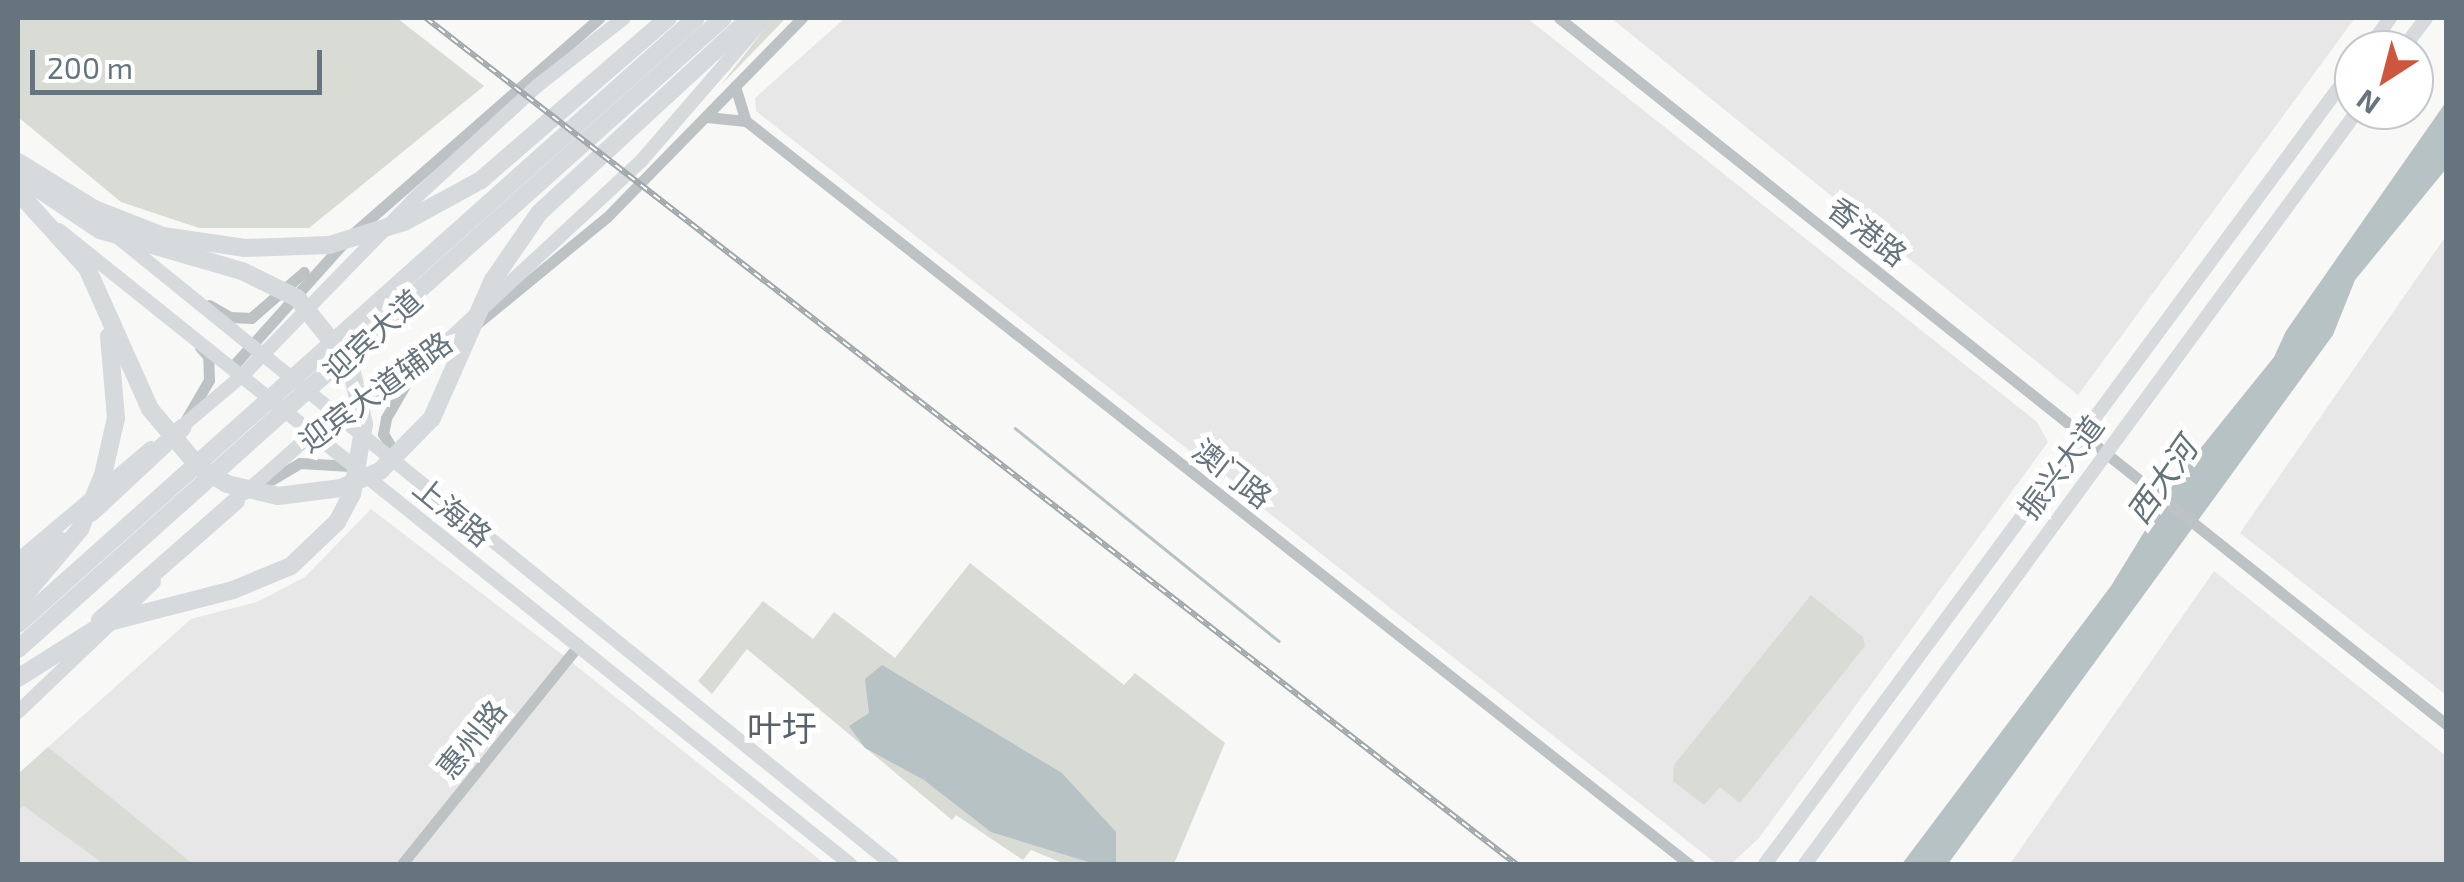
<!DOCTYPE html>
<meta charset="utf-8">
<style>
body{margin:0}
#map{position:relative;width:2464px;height:882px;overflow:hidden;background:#f8f8f6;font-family:"Exo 2","Noto Sans SC",sans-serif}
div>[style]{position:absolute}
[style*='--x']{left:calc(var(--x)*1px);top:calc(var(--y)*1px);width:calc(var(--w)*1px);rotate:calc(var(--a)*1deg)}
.built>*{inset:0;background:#e6e7e6}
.green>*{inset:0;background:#d8dcd5}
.water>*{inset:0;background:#b7c2c5}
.stream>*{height:2.5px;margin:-1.25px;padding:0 1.25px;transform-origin:1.25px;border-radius:1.25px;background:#b7c2c5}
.minor>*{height:11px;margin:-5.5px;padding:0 5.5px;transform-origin:5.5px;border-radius:5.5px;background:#bdc2c5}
.major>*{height:14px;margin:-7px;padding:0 7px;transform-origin:7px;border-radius:7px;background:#d6dadd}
.highway>*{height:18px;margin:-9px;padding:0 9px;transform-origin:9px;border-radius:9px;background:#d6dadd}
.rail>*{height:6px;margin-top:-3px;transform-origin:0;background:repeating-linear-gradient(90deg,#fff 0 8px,#a0a7ab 0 16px);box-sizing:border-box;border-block:2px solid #a0a7ab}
span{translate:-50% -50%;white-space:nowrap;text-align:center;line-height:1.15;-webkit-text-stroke:10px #fff;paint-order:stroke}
.street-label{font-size:30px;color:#66757d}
.water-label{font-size:32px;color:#617378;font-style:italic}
.quarter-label{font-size:35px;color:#576269}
.frame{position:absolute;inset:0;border:20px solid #66757d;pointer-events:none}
.north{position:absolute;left:2334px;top:30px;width:100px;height:100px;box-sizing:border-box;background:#fff;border:2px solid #c2c8cb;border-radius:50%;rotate:216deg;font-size:28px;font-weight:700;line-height:40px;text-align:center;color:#66757d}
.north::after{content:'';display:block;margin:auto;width:35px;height:45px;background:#cf563e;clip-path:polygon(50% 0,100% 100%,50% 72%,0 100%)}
.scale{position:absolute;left:30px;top:50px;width:292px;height:45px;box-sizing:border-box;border:5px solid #66757d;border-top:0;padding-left:12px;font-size:30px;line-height:35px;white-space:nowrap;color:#66757d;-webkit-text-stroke:8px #fff;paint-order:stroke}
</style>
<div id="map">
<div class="built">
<div style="clip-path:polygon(845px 18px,1527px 18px,2037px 422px,2048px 442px,1759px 838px,1731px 864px,1717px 864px,756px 111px,755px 98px)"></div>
<div style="clip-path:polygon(1611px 18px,2355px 18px,2078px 395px)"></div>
<div style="clip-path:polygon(2446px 236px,2446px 695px,2240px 533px)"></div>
<div style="clip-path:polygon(371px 509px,560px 653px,825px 864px,18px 864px,18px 774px,191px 619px,257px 602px,305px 577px)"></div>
<div style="clip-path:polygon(2214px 571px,2446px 756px,2446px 864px,2010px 864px)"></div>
</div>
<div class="green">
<div style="clip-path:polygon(18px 18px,397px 18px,484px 86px,309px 228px,199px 228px,121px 202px,18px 117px)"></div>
<div style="clip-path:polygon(773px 18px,786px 18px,721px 85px)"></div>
<div style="clip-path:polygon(970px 563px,1124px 685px,1135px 673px,1225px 743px,1174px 864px,1065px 864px,1031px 850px,1023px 860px,956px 815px,952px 820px,747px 649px,712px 694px,698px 681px,763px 601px,813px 639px,834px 612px,895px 658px)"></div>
<div style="clip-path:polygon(1811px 595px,1863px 637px,1865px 646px,1740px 803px,1720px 787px,1704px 805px,1673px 781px,1674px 765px)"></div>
<div style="clip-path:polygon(48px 747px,193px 864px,104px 864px,24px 806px,18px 809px,18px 774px)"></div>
</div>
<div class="water">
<div style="clip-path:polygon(2446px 102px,2446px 169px,2355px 280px,2333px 335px,1948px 864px,1902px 864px,2111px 586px,2179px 475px,2274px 357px,2286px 331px)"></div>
<div style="clip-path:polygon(882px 665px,1062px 773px,1116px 832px,1116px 862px,1095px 864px,991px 832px,924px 780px,865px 748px,849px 726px,869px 713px,865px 679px)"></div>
</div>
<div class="stream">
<div style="--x:1015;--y:428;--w:339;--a:38.9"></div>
</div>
<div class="minor">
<div style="--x:1559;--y:18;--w:1134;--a:38.52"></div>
<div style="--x:735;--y:86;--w:37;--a:73"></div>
<div style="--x:707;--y:117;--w:39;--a:6"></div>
<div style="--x:746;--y:121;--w:1201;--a:38.23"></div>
<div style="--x:209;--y:305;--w:24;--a:30"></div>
<div style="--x:230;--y:317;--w:21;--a:3"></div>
<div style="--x:251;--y:318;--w:70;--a:-41"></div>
<div style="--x:440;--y:354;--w:216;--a:-39.4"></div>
<div style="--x:607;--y:217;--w:279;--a:-45.6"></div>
<div style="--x:234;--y:365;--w:171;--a:-48.1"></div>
<div style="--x:348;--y:238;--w:334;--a:-41.2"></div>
<div style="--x:184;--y:423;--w:50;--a:-59.8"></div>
<div style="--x:209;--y:380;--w:24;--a:-92"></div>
<div style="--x:208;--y:356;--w:12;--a:-132"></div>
<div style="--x:397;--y:457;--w:27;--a:-121"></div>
<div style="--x:383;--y:434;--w:16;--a:-79"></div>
<div style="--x:386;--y:418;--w:52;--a:-60"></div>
<div style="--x:256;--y:489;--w:51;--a:-30.6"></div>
<div style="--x:300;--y:463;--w:50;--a:3.4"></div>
<div style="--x:402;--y:864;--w:282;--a:-51.1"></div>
</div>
<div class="major">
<div style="--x:2367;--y:50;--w:39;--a:-54"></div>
<div style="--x:2402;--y:50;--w:40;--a:-53"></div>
<div style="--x:59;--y:230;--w:1014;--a:38.71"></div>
<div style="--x:115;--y:235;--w:1000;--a:38.99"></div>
<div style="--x:173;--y:434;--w:93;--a:-40.2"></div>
<div style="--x:244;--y:374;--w:243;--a:-45.8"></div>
<div style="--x:413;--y:200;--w:168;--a:-42.6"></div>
<div style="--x:537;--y:86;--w:110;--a:-38"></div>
<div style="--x:245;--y:493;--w:95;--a:-41.6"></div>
<div style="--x:316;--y:430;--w:116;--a:-31.2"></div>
<div style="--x:415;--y:370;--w:55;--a:-42.1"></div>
<div style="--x:456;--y:333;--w:254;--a:-42.9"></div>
<div style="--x:642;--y:160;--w:188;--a:-49.1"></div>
<div style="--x:18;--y:560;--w:174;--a:-40.1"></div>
<div style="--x:18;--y:712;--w:188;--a:-43.7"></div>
<div style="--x:1765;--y:864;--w:991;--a:-53.53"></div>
<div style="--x:1805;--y:864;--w:935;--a:-53.74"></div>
</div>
<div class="highway">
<div style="--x:18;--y:162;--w:89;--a:31.7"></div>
<div style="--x:94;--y:209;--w:74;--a:21.4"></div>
<div style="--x:163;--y:236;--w:83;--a:8.3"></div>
<div style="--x:245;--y:248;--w:84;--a:-2"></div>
<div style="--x:329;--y:245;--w:78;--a:-17"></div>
<div style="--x:404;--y:222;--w:88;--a:-28.6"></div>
<div style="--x:481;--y:180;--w:247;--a:-40.9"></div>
<div style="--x:18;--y:175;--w:99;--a:33.9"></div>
<div style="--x:100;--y:230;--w:148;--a:16.1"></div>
<div style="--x:242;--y:271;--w:61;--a:26.1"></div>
<div style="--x:297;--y:298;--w:85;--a:51.2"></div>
<div style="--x:350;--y:364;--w:62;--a:76.9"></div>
<div style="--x:364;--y:424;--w:71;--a:99.7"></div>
<div style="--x:352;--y:494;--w:32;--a:118"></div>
<div style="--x:337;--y:522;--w:64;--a:136.3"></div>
<div style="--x:291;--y:566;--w:63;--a:157.5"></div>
<div style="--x:233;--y:590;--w:132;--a:165.5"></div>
<div style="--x:105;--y:623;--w:103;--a:147.7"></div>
<div style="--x:18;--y:192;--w:103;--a:47.8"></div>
<div style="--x:87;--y:268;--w:154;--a:65.9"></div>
<div style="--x:150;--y:409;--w:76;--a:49.8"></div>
<div style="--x:199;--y:467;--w:33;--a:31"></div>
<div style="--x:227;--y:484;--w:52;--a:13.2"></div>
<div style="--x:278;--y:496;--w:64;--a:-7.2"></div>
<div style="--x:341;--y:488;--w:43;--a:-23.6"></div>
<div style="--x:380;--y:471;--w:74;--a:-45.5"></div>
<div style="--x:432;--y:418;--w:151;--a:-66.2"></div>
<div style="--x:493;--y:280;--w:81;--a:-55.5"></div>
<div style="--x:539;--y:213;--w:287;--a:-42.7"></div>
<div style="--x:91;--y:513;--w:125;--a:-43"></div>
<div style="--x:18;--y:580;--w:58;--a:-42.2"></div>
<div style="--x:18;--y:603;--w:97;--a:-50"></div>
<div style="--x:80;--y:529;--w:59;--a:-66.9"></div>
<div style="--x:103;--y:475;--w:58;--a:-77.2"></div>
<div style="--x:116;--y:418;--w:82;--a:-94.9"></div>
<div style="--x:100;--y:620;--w:181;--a:-41.2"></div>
<div style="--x:18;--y:624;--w:909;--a:-41.79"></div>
<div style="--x:18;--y:649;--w:946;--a:-41.83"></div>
</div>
<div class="rail">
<div style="--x:426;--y:18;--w:1380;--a:37.82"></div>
</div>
<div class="street-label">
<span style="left:1868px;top:231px;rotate:38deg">香港路</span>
<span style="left:372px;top:335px;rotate:-42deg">迎宾大道</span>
<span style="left:375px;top:391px;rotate:-36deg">迎宾大道辅路</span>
<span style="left:2060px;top:467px;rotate:-53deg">振兴大道</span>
<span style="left:1233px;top:473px;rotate:38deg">澳门路</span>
<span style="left:453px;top:511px;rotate:39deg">上海路</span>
<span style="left:471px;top:739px;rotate:-51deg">惠州路</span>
</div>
<div class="water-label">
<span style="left:2161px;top:480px;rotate:-55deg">西大河</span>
</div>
<div class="quarter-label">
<span style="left:782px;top:727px">叶圩</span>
</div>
<div class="frame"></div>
<div class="north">N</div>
<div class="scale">200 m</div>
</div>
